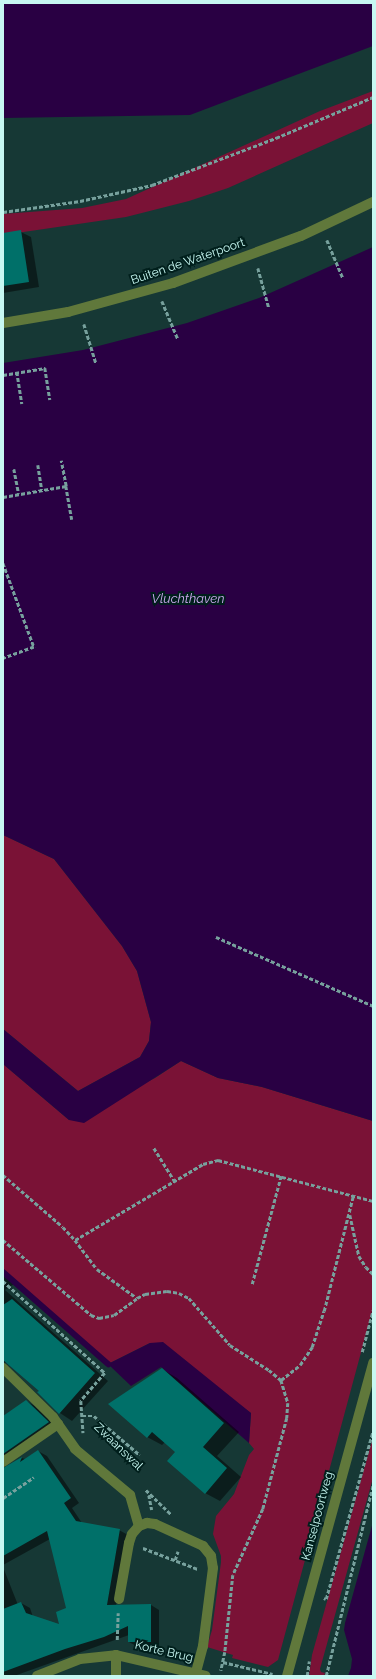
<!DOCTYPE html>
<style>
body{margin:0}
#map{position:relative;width:376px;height:1679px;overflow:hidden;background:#163835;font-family:Raleway,sans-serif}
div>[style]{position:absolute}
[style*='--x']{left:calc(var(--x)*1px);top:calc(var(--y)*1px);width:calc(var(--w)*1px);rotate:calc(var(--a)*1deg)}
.green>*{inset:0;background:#7a1236}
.water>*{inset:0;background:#290043}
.shadow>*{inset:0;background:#0007}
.stream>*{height:6px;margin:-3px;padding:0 3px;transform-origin:3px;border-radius:3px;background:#290043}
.building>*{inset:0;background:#007069}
.path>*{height:2.5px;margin-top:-1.25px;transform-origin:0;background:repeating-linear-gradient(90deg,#77a19d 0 4px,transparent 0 6px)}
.minor>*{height:10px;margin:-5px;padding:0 5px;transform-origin:5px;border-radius:5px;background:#60783b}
span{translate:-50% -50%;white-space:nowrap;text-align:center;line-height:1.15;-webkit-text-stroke:4px #001f1c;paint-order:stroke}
.street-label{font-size:12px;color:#c7f8f2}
.water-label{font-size:13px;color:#d0acf3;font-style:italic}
.frame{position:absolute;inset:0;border:4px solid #c7f8f2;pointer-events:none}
</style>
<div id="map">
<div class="green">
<div style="clip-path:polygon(373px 91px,373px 123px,228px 188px,189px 201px,126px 217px,3px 235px,3px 214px,82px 208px,126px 199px,320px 111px)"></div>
<div style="clip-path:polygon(3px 835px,54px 859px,122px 946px,137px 971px,151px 1022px,149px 1041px,140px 1057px,78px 1091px,3px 1029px)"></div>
<div style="clip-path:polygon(181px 1061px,218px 1078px,262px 1087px,373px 1121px,373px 1308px,278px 1660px,268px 1667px,232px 1658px,233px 1655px,207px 1647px,212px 1630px,221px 1562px,221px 1556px,213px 1534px,216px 1516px,234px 1494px,249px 1455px,254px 1449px,249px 1443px,251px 1413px,150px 1343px,108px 1364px,90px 1347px,3px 1269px,3px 1064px,69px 1120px,155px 1078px)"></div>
<div style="clip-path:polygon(373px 1437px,373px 1478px,320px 1669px,321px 1672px,325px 1673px,324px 1676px,309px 1676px,312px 1655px)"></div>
</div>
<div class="water">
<div style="clip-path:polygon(3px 3px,373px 3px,373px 46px,190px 115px,3px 118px)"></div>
<div style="clip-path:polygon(373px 247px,373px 1121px,262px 1087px,218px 1078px,181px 1061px,84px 1123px,69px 1120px,3px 1064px,3px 1029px,78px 1091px,140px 1057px,149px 1041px,151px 1022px,137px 971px,122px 946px,54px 859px,3px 835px,3px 363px,83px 350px,187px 323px,259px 298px)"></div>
<div style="clip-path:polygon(163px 1342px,251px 1413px,249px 1443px,161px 1367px,131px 1386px,108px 1364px,150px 1343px)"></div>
<div style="clip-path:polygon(373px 1522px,373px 1676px,348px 1676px,351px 1668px,352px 1659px,344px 1630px,345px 1623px)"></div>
</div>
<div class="shadow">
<div style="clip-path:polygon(21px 232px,31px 237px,39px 287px,3px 293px,3px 234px)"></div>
<div style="clip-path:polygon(3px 1275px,14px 1284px,5px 1290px,108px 1381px,72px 1421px,60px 1413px,39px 1393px,41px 1391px,7px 1362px,3px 1363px)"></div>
<div style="clip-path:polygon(162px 1369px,177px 1378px,239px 1432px,217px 1456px,241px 1477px,220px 1501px,205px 1493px,176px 1452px,165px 1442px,162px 1445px,147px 1437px)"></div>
<div style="clip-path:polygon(26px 1401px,35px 1406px,57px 1427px,5px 1465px,6px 1469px,22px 1458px,25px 1459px,38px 1451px,47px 1456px,79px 1503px,72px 1508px,82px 1523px,119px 1530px,128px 1535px,116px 1606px,151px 1605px,159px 1610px,159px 1646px,138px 1647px,129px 1642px,129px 1635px,14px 1676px,3px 1676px,3px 1567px,18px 1605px,21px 1603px,30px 1608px,33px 1617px,60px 1626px,67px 1609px,50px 1539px,3px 1565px,3px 1417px)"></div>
</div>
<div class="stream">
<div style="--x:3;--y:1272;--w:140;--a:41.2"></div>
</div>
<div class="building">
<div style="clip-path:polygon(21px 230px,29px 282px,3px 286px,3px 233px)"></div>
<div style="clip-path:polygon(12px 1299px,95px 1373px,59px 1414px,37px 1392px,39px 1391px,3px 1360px,3px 1305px)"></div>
<div style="clip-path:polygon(162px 1368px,224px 1423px,203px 1447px,227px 1468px,205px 1494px,167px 1461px,175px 1452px,152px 1432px,147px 1438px,108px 1404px)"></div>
<div style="clip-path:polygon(26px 1400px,49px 1422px,3px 1454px,3px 1416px)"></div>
<div style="clip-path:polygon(38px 1450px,71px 1498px,64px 1503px,76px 1521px,120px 1529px,107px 1605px,151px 1604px,151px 1642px,128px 1642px,128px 1626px,104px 1637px,65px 1649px,3px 1672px,3px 1609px,21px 1602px,26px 1613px,59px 1624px,56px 1612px,66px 1608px,47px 1531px,3px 1556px,3px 1468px,22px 1457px,20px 1462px)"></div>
</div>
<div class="path">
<div style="--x:3;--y:212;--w:78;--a:-8.1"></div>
<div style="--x:80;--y:201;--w:74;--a:-12.5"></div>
<div style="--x:152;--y:185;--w:133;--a:-20.8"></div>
<div style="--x:276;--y:138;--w:105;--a:-22.9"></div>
<div style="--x:327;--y:240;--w:41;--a:67.2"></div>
<div style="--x:258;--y:268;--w:41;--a:74.6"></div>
<div style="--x:162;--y:301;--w:41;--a:67.2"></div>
<div style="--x:84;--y:324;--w:41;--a:72.9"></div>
<div style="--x:17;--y:372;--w:32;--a:81"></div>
<div style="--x:3;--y:375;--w:43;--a:-9.5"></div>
<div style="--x:45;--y:368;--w:32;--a:81"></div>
<div style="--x:38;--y:465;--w:25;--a:81"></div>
<div style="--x:14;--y:469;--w:25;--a:79"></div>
<div style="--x:66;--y:486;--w:34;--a:80"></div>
<div style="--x:3;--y:497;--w:64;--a:-9.9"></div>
<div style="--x:66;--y:486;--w:26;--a:-101"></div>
<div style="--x:3;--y:563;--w:90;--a:69.7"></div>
<div style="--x:34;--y:647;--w:33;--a:160"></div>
<div style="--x:216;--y:937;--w:171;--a:23.7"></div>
<div style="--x:154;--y:1148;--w:39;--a:58"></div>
<div style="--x:3;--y:1175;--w:79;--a:40.9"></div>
<div style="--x:63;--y:1227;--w:18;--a:47"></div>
<div style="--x:75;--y:1240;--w:149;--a:-30.7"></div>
<div style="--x:203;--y:1164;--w:16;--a:-15"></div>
<div style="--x:218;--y:1160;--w:160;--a:14.8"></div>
<div style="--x:350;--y:1215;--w:42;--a:77.6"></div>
<div style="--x:359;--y:1256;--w:13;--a:58"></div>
<div style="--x:366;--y:1267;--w:10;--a:45"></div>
<div style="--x:3;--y:1240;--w:116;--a:40.4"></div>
<div style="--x:91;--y:1315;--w:9;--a:21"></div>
<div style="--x:99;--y:1318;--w:15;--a:-11"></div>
<div style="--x:114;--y:1315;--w:29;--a:-36"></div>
<div style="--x:75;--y:1240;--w:36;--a:53"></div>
<div style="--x:97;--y:1269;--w:49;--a:35.9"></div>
<div style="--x:137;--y:1298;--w:9;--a:-27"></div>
<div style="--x:145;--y:1294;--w:22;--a:-8"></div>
<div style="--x:167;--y:1291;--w:12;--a:9"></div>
<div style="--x:179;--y:1293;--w:11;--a:27"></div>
<div style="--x:189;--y:1298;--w:62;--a:48.9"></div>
<div style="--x:230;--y:1345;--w:46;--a:32.7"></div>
<div style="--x:269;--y:1370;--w:16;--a:40"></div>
<div style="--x:281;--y:1380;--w:24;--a:73"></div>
<div style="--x:288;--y:1403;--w:15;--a:94"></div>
<div style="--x:287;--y:1418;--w:94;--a:104.8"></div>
<div style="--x:263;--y:1509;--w:72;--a:114.4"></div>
<div style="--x:233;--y:1575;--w:77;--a:95.9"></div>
<div style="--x:225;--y:1652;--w:19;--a:102"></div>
<div style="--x:3;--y:1281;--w:137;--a:42"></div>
<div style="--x:105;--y:1373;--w:37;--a:131"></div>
<div style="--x:81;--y:1401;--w:32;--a:86"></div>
<div style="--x:252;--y:1284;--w:112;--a:-75"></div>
<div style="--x:362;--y:1352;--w:43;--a:-75.3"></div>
<div style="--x:281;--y:1380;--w:24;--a:-38"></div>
<div style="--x:300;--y:1365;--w:22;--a:-56"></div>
<div style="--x:312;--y:1347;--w:38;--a:-72"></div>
<div style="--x:324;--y:1311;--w:119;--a:-75.8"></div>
<div style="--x:82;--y:1416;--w:12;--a:0"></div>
<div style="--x:94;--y:1416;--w:60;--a:40.3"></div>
<div style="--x:146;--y:1490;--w:35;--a:44"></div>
<div style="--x:149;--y:1495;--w:15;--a:79"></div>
<div style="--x:3;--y:1498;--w:37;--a:-34"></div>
<div style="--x:143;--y:1548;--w:59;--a:20.9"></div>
<div style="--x:175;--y:1560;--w:9;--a:-72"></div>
<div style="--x:324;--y:1598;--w:2;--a:27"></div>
<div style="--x:326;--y:1599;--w:174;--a:-74.4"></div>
<div style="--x:117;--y:1640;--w:27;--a:-88"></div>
<div style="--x:223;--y:1662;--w:51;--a:13.5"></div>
<div style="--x:307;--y:1676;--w:15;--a:-82"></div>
<div style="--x:326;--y:1676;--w:197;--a:-76.2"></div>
</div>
<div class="minor">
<div style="--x:3;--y:323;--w:66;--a:-9.6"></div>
<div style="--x:68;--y:312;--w:109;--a:-15.4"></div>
<div style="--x:173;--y:283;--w:136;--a:-20.2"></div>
<div style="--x:301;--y:236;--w:80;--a:-25.3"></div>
<div style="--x:3;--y:1368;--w:70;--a:44.4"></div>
<div style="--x:53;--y:1417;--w:39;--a:55"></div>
<div style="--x:75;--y:1449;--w:72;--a:39.9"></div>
<div style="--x:130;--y:1495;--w:32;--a:74"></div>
<div style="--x:3;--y:1462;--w:67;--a:-34.6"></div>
<div style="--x:119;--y:1599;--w:57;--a:-79.9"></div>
<div style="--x:129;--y:1543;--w:9;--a:-72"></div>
<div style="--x:132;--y:1534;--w:11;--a:-49"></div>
<div style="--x:139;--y:1526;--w:9;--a:-21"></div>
<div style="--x:147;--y:1523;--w:8;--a:7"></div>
<div style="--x:155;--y:1524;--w:53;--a:24.6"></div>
<div style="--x:203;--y:1546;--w:13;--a:51"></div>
<div style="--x:211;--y:1556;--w:12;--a:81"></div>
<div style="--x:213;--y:1568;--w:79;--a:97.3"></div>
<div style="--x:203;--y:1646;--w:28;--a:105"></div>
<div style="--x:37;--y:1676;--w:46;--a:-21.6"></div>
<div style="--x:80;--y:1659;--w:36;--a:-6"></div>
<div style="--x:116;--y:1655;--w:92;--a:13.1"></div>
<div style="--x:116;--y:1676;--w:21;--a:-90"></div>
<div style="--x:287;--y:1676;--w:325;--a:-74.6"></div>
</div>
<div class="street-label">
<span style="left:188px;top:262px;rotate:-19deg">Buiten de Waterpoort</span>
<span style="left:118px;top:1447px;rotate:44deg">Zwaanswal</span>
<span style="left:318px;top:1516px;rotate:-75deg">Kanselpoortweg</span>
<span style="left:164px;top:1652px;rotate:13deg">Korte Brug</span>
</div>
<div class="water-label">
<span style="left:188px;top:599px">Vluchthaven</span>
</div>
<div class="frame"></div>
</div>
